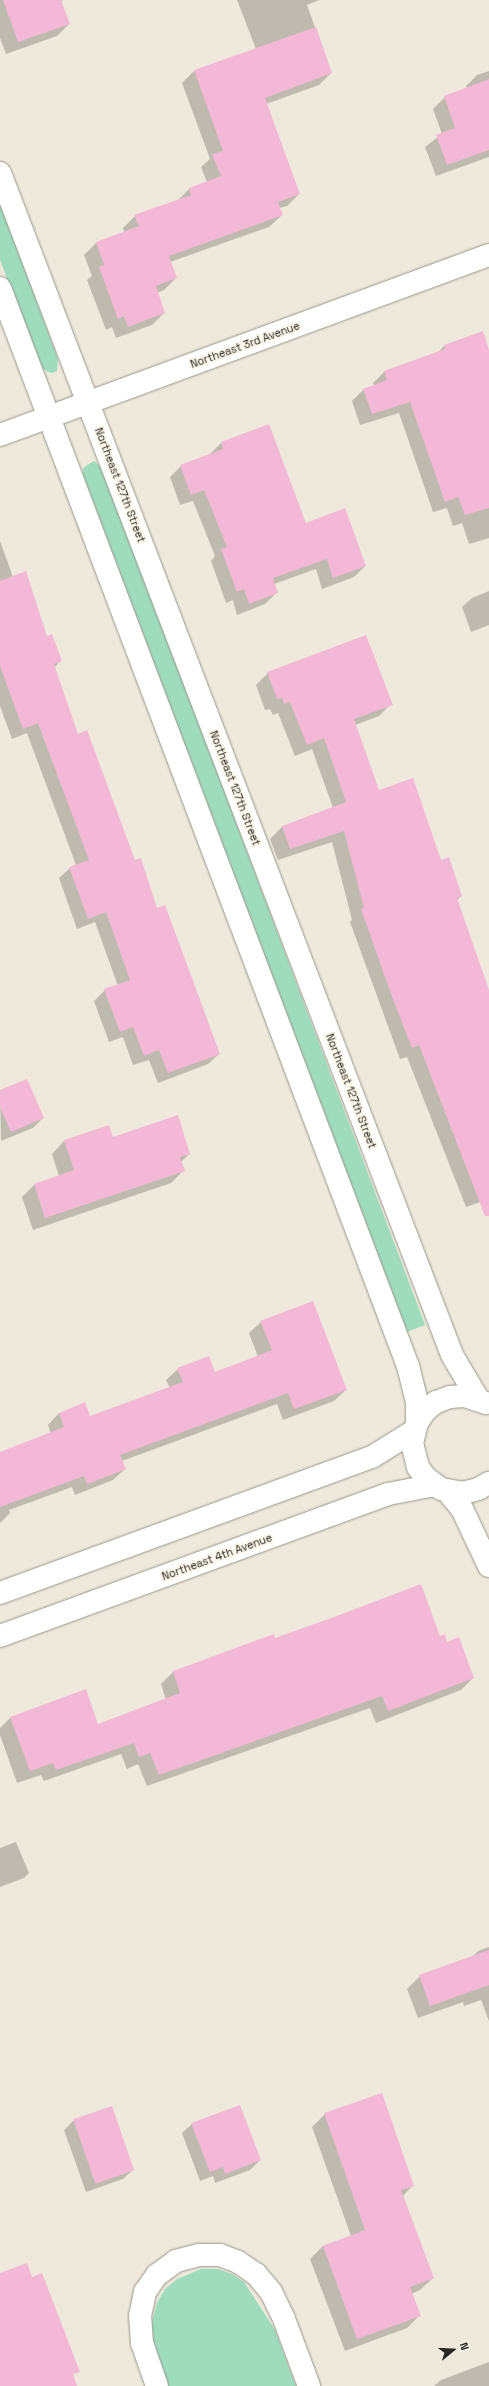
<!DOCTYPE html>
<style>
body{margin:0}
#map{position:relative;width:489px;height:2386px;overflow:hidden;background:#eee9dc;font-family:"Space Grotesk",sans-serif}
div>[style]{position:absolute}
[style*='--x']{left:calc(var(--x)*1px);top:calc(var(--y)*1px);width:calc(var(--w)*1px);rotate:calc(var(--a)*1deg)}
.green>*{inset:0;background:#9fdcbe}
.shadow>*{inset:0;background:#0003}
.building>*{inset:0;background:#f3b8d5;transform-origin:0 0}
.roads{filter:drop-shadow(0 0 1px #9b968a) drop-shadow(0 0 1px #9b968a)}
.minor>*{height:22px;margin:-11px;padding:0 11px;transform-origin:11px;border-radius:11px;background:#fff}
span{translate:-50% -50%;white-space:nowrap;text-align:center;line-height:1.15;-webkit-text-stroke:4px #fcf6e9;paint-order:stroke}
.street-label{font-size:11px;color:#282622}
.north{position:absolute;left:433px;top:2330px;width:40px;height:40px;-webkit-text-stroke:3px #fcf6e9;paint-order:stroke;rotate:72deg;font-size:11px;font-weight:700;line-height:16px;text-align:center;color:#282622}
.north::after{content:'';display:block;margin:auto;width:14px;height:18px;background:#282622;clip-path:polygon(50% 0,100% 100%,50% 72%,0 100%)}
</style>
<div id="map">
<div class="green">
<div style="clip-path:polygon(0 203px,58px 359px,57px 371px,51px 373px,41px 368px,0 260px)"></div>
<div style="clip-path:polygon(94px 461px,103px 469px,425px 1325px,407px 1332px,83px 475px,83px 468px)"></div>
<div style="clip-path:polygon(201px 2269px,218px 2269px,232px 2274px,244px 2282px,275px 2330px,296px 2386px,167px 2386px,153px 2340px,152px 2321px,157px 2303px,165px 2289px,177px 2279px)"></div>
</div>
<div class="shadow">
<div style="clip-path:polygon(0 0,63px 0,61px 1px,69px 24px,57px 36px,6px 54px,0 38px)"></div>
<div style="clip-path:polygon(237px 0,319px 0,307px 5px,331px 73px,319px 85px,266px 104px,299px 194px,287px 206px,279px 208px,282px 215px,269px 227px,170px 262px,176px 278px,164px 290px,157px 293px,164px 313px,152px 325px,116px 338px,112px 327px,106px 330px,87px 280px,92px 276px,84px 255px,96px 243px,125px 233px,123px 228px,135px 216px,177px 201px,189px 189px,207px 182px,201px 167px,210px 159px,182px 83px,194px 71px,256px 49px)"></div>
<div style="clip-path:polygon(489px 71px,489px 157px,436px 176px,425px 147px,442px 134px,433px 109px,445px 97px,467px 89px,466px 86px,477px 75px)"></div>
<div style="clip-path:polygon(482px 333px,489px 353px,489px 538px,469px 544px,462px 523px,453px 526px,447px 508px,433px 512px,399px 413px,360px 425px,352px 401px,364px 389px,374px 386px,373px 383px,384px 372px,437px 353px,444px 346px)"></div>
<div style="clip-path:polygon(221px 443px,305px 524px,365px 566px,354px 577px,322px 589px,316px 569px,274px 584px,277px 592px,265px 604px,237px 615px,233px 600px,226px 603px,211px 561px,215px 556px,193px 501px,180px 505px,170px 477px,181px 466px,210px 454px)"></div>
<div style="clip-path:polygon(0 541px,13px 577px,60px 661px,54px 668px,77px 735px,219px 1054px,208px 1064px,158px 1083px,149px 1060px,133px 1065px,123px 1037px,109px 1042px,94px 1001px,105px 990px,118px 986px,95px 922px,77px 929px,59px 878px,70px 868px,76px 865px,27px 733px,12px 739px,0 706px)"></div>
<div style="clip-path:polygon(489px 591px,489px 625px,471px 632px,462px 607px,472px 598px)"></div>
<div style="clip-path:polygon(268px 673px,391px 704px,379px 716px,355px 725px,379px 792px,441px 861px,461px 896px,457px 900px,489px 993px,489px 1199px,466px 1207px,407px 1057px,400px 1059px,350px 922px,352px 920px,332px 842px,278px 860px,270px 839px,282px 827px,333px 808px,312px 749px,295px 756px,278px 713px,273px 715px,270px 709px,265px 710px,256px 685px)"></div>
<div style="clip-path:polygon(0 1091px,43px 1118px,33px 1128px,1px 1141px)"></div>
<div style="clip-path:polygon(108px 1126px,112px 1138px,189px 1154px,181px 1162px,184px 1170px,171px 1183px,33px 1230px,22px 1197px,34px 1185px,59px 1176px,52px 1154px,64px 1141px)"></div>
<div style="clip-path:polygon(261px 1322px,346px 1390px,334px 1401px,283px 1420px,277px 1404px,122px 1461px,125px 1469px,113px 1480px,75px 1495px,72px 1487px,9px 1510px,10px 1513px,0 1523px,0 1454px,51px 1434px,48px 1425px,59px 1413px,90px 1418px,170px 1388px,166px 1380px,178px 1369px,214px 1373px,258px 1357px,249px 1333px)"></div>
<div style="clip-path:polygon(273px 1635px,275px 1639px,439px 1637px,473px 1678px,461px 1690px,376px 1723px,370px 1708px,147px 1786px,138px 1764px,127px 1769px,121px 1754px,44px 1781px,41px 1775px,17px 1783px,0 1735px,0 1728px,10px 1718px,98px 1725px,166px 1700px,161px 1684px,173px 1672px)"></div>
<div style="clip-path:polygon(16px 1842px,29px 1873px,24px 1878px,0 1887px,0 1848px)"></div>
<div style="clip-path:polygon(489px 1947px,489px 2021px,481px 2000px,464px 2006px,463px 2002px,418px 2018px,407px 1989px,420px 1976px,472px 1957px,478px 1951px)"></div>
<div style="clip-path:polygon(325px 2114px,413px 2185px,403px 2196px,433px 2278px,420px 2290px,411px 2294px,419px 2316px,407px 2328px,345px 2351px,310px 2259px,323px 2246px,351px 2236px,312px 2127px)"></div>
<div style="clip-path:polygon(74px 2120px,133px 2170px,123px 2179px,86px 2192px,64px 2130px)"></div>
<div style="clip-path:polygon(192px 2124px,260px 2160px,250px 2170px,215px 2183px,213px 2176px,200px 2181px,182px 2133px)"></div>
<div style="clip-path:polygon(489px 2362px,489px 2386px,434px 2386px,441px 2380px)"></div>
</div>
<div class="building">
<div style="clip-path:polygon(3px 0,61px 0,70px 24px,18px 42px)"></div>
<div style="clip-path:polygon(316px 27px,332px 73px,265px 98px,300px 194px,278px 202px,283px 215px,169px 256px,177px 278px,156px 286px,165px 313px,128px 327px,124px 316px,118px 319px,99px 267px,104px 265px,96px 242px,139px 226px,134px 215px,191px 195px,189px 188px,221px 176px,212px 154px,223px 151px,194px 70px)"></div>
<div style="clip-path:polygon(489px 79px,489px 150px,447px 165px,436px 135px,455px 128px,444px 96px)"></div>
<div style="clip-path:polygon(483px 331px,489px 350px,489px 508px,465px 515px,458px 497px,445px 502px,410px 402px,372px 414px,363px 389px,387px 380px,384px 371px,445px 349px,444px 345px)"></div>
<div style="clip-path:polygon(269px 424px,306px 523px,345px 508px,366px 566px,333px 578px,327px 559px,273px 578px,278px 593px,249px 604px,244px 589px,237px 592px,221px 549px,227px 547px,204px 490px,191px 495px,180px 465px,223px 449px,221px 442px)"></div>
<div style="clip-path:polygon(26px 571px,47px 636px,52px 634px,62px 661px,54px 664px,78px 734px,87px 730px,135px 860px,141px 858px,157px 908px,165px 905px,220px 1054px,168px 1073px,159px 1050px,144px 1056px,133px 1027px,120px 1032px,104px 989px,130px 980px,106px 912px,88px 919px,69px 867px,89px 860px,38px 723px,23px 729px,0 666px,0 581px)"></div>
<div style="clip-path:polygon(366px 635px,393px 705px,354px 719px,379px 790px,413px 778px,441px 860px,449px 857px,462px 896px,457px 898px,489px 990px,489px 1216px,485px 1216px,419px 1045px,412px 1048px,391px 994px,361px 909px,364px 908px,344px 831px,290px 849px,282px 826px,346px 802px,324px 738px,307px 745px,290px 702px,284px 704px,282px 698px,277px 699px,267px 672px)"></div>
<div style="clip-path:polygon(27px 1079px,44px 1118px,11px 1132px,0 1107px,0 1090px)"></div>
<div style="clip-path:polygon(178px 1115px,190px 1154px,180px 1157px,185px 1171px,45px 1218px,34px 1184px,74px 1170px,64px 1140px,109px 1125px,113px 1137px)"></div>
<div style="clip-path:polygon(313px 1301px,347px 1390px,294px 1409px,288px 1393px,120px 1455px,126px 1469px,87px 1484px,84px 1476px,0 1507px,0 1452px,64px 1427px,59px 1413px,85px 1402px,90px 1416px,183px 1382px,177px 1368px,209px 1356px,215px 1372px,272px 1350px,260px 1321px)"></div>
<div style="clip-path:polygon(421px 1584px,440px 1636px,445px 1634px,447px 1642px,459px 1637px,474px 1678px,388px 1711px,382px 1696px,159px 1775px,150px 1753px,139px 1757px,134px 1743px,56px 1770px,53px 1763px,30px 1771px,10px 1717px,86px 1689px,98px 1724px,180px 1693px,173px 1671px,274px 1634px,275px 1638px,334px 1617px)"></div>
<div style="clip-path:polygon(489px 1950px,489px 1985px,430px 2006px,419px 1975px)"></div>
<div style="clip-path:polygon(382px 2093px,414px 2186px,401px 2190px,434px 2278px,410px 2287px,421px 2316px,357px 2339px,323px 2246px,365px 2230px,324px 2113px)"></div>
<div style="clip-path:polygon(240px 2105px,261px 2160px,225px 2174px,223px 2167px,210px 2172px,191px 2123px)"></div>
<div style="left:112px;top:2106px;width:68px;height:41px;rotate:71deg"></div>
<div style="clip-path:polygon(27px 2263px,32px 2277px,42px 2273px,80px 2372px,73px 2374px,77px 2386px,0 2386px,0 2273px)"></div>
</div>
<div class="roads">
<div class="minor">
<div style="--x:0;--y:173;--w:1265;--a:69.07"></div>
<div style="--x:452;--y:1355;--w:51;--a:59.4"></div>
<div style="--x:0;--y:288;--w:1153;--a:69.27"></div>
<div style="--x:408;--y:1366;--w:36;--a:76"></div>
<div style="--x:417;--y:1401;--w:22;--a:90"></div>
<div style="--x:0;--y:435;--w:521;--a:-20.21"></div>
<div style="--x:486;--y:1403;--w:23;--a:-162"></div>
<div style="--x:464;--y:1396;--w:14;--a:176"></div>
<div style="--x:450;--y:1397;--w:15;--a:160"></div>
<div style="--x:436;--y:1402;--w:14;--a:141"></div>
<div style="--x:425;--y:1411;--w:14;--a:124"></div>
<div style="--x:417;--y:1423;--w:21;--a:104"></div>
<div style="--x:412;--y:1443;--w:25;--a:76"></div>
<div style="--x:418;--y:1467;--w:12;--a:55"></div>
<div style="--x:425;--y:1477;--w:20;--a:37"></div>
<div style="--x:441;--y:1489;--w:22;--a:10"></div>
<div style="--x:463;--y:1493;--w:16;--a:-15"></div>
<div style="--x:478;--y:1489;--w:13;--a:-29"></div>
<div style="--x:447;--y:1491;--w:23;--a:50"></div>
<div style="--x:462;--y:1509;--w:63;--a:64.7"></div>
<div style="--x:0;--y:1593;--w:396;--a:-20.1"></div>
<div style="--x:372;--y:1457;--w:49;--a:-31.8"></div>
<div style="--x:0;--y:1636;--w:413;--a:-20.1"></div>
<div style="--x:388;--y:1494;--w:48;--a:-10.8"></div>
<div style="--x:157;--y:2386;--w:46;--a:-109.2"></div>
<div style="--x:142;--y:2343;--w:27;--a:-94"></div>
<div style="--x:140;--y:2316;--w:25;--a:-78"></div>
<div style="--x:145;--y:2292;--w:21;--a:-55"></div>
<div style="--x:157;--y:2275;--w:24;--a:-36"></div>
<div style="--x:176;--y:2261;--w:24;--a:-15"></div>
<div style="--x:199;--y:2255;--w:21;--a:0"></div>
<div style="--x:220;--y:2255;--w:19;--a:21"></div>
<div style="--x:238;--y:2262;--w:22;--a:34"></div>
<div style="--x:256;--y:2274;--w:23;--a:50"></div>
<div style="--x:271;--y:2292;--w:30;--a:64"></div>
<div style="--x:284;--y:2319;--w:72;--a:69.5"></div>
</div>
</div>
<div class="street-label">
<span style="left:245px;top:345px;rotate:-20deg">Northeast 3rd Avenue</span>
<span style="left:120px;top:485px;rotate:69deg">Northeast 127th Street</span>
<span style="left:235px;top:788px;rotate:69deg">Northeast 127th Street</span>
<span style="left:351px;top:1091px;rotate:69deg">Northeast 127th Street</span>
<span style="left:217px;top:1557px;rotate:-20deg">Northeast 4th Avenue</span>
</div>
<div class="north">N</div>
</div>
